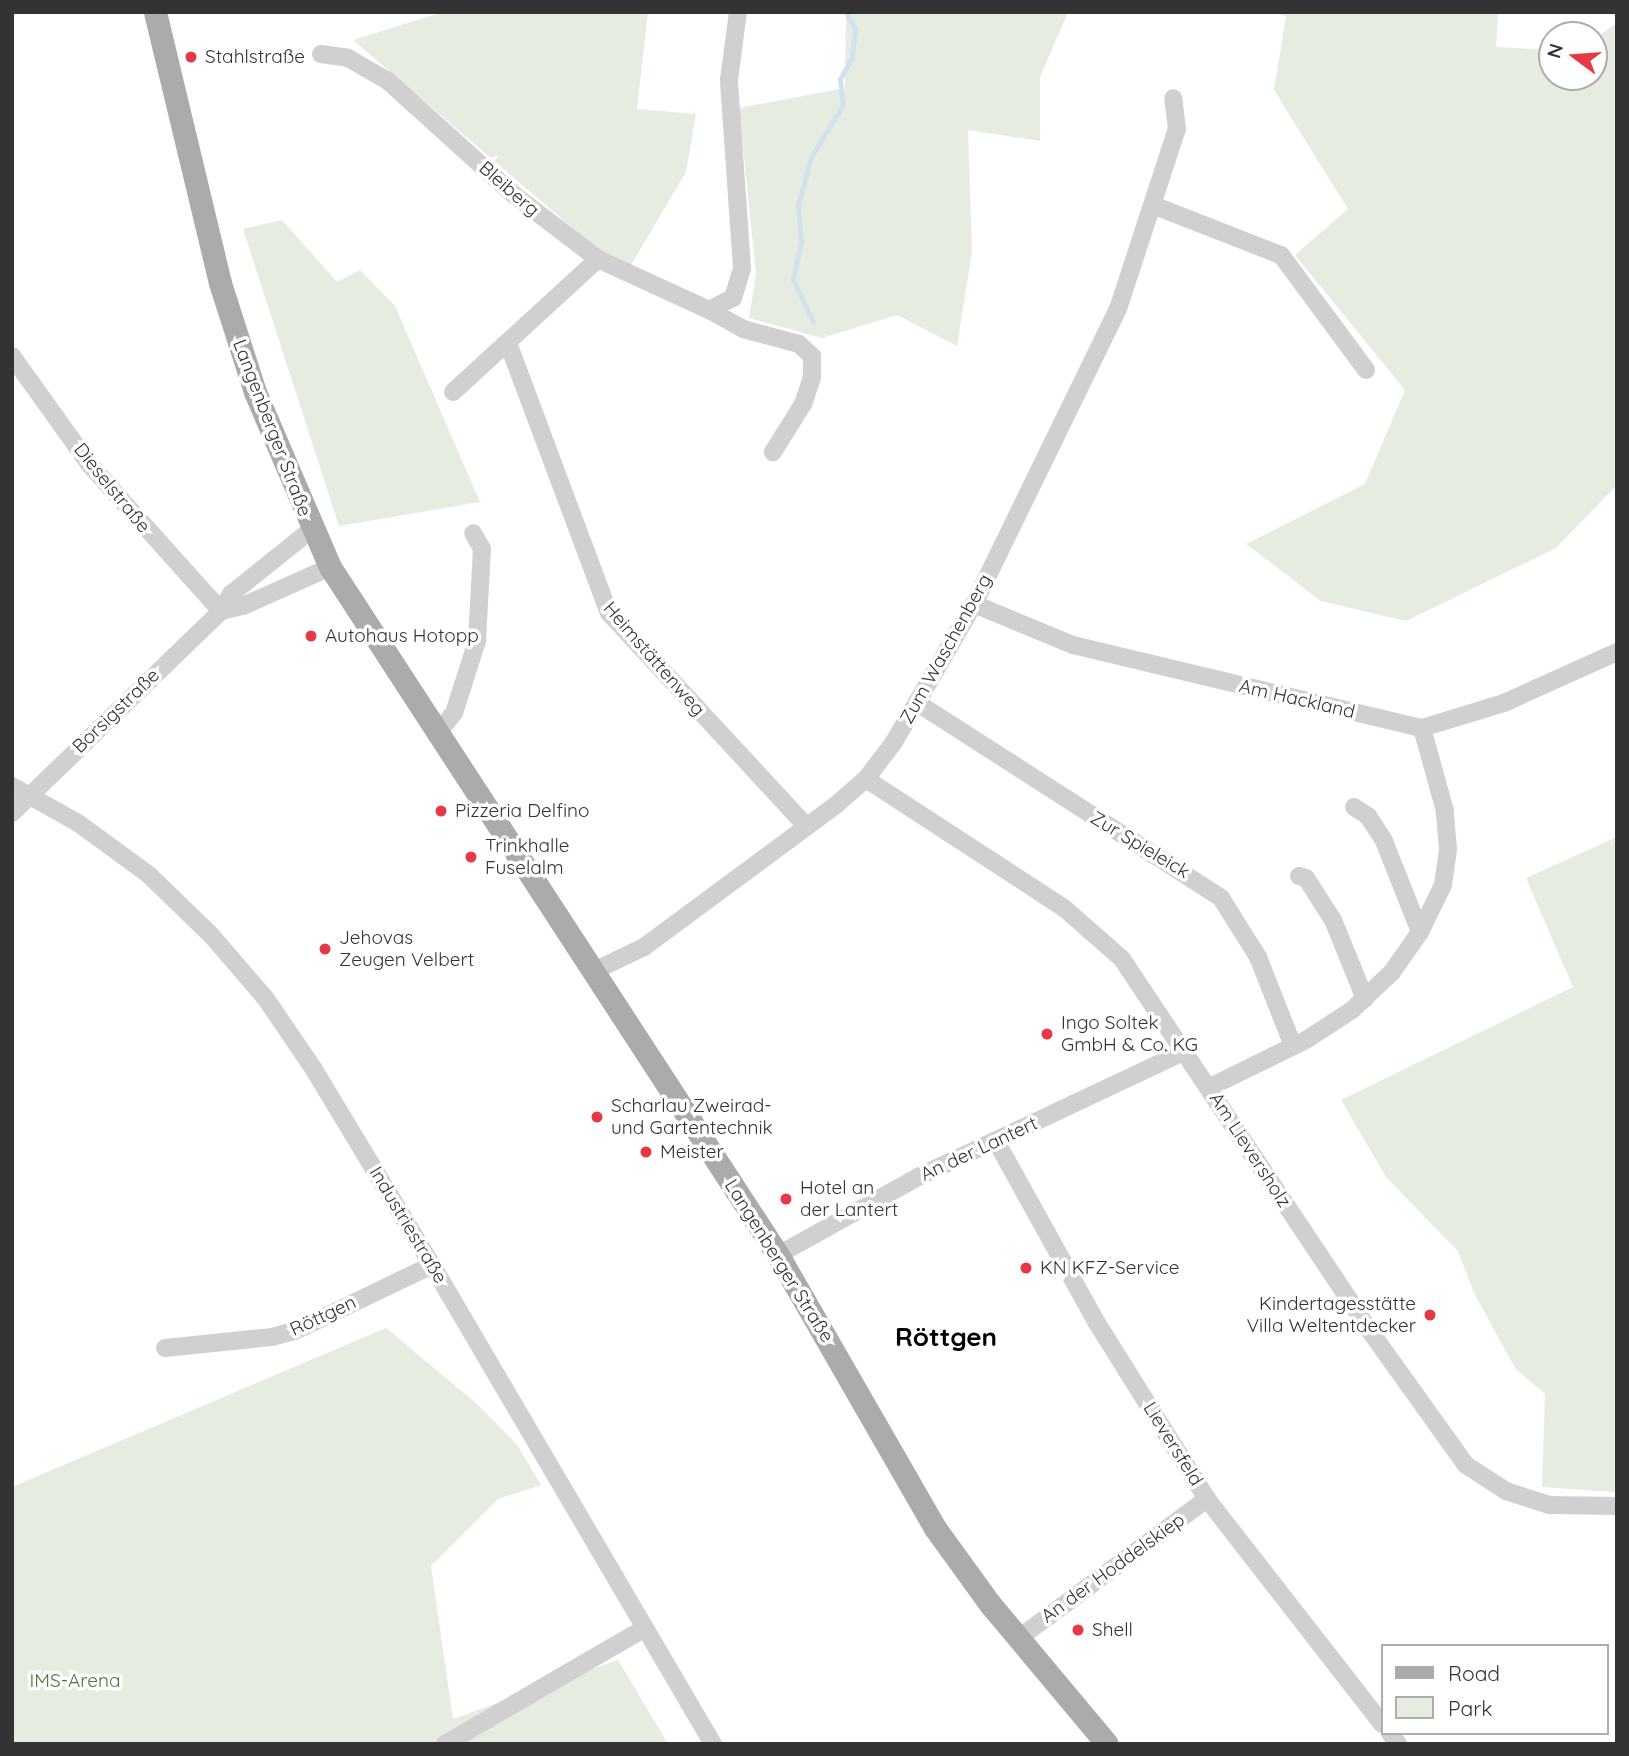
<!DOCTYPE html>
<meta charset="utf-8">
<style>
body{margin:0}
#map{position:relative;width:1629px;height:1756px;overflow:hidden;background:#fff;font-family:Quicksand,sans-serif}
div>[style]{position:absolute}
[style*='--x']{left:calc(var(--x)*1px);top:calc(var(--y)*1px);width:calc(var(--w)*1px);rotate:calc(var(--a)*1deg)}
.green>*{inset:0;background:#e6ecdf}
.stream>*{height:5px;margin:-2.5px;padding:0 2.5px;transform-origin:2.5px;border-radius:2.5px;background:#cfe2ee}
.minor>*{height:18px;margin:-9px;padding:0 9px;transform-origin:9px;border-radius:9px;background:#d0d0d0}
.major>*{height:23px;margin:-11.5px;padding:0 11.5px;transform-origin:11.5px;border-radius:11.5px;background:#ababab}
.dots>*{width:19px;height:19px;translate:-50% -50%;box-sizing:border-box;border:4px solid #fff;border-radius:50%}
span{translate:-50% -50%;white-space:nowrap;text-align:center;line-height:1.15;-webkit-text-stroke:7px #fff;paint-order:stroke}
.poi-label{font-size:19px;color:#333}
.left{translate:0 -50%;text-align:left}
.right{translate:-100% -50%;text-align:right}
.street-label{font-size:19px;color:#333}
.park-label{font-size:19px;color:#56703f}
.district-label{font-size:26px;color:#000;font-weight:700}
.frame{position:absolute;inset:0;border:14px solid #333;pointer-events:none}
.legend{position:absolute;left:1381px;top:1644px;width:228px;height:91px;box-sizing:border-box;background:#fff;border:2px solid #adadad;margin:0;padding:9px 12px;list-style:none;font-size:21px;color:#333}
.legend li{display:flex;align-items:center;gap:14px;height:35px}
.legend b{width:35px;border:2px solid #adadad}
.north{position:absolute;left:1538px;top:21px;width:70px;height:70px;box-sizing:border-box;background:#fff;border:2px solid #adadad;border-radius:50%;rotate:286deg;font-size:19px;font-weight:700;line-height:28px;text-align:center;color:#333}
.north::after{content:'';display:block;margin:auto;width:24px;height:32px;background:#e63946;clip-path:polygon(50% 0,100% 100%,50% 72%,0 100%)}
</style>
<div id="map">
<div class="green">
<div style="clip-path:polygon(443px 12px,648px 12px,637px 109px,696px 114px,686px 172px,631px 265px,603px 254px,353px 40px)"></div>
<div style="clip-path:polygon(846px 12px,1068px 12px,1040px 77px,1040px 141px,968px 130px,972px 252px,957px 346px,897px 315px,822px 338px,749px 318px,756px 274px,739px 108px,845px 88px)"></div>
<div style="clip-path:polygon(1267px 12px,1498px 12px,1496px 47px,1552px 50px,1552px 77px,1594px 77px,1594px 39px,1617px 23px,1617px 485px,1556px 548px,1406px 621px,1321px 601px,1246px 544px,1365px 484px,1405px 390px,1295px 255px,1348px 209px,1274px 90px,1286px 16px)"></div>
<div style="clip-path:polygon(282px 220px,337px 282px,360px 270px,395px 306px,480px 502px,339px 526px,243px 229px)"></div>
<div style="clip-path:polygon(1617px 837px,1617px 1491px,1613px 1492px,1542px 1487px,1545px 1394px,1515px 1368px,1474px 1293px,1458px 1251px,1386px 1177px,1341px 1100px,1573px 987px,1526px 878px)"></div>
<div style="clip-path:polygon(386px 1328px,477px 1404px,518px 1446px,541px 1485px,498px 1499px,431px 1566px,453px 1719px,618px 1660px,668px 1744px,12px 1744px,12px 1487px)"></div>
</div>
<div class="stream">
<div style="--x:813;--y:322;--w:47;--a:-114.9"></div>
<div style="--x:793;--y:279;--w:38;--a:-78"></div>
<div style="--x:801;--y:242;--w:36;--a:-95"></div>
<div style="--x:798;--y:206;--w:51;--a:-75.1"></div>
<div style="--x:811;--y:157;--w:61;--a:-58.4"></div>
<div style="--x:843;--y:105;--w:26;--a:-97"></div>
<div style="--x:840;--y:79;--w:25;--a:-61"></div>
<div style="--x:852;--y:57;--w:29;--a:-84"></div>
<div style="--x:855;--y:28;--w:18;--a:-119"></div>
</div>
<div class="minor">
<div style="--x:321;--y:54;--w:27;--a:8"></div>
<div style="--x:348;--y:58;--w:46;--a:29.9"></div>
<div style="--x:388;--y:81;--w:170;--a:42.1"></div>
<div style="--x:514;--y:195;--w:106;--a:37.3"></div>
<div style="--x:598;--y:259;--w:122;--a:24.7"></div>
<div style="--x:709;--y:310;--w:27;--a:-27"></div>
<div style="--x:733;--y:298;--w:31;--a:-73"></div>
<div style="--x:742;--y:268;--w:188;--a:-94"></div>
<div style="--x:729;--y:80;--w:69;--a:-82.5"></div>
<div style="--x:1155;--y:206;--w:135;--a:21.3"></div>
<div style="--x:1281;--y:255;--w:143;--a:53.5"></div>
<div style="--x:709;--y:310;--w:39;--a:29"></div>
<div style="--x:743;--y:329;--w:58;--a:15"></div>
<div style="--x:799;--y:344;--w:18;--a:43"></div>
<div style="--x:812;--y:356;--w:21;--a:90"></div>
<div style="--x:812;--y:377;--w:28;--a:108"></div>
<div style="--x:803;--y:404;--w:57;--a:122"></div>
<div style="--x:508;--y:343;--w:288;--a:69.5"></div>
<div style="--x:609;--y:613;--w:290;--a:47.2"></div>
<div style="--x:12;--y:356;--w:134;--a:54.4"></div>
<div style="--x:90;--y:465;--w:196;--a:48.1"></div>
<div style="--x:453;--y:392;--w:197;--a:-42.5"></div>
<div style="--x:974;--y:604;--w:107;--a:22.5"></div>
<div style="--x:1073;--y:645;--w:359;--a:13.4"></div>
<div style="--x:1422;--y:728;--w:86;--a:-17"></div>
<div style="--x:1504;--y:703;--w:124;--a:-24.3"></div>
<div style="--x:221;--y:611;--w:23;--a:-13"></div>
<div style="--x:243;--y:606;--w:95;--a:-24.1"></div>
<div style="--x:919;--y:704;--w:359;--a:32.7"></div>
<div style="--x:1221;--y:898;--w:70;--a:57.9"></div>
<div style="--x:1258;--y:957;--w:96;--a:68.5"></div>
<div style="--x:436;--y:735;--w:28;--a:-51"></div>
<div style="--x:454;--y:713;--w:76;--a:-72.3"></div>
<div style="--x:477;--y:641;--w:92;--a:-86.9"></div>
<div style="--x:482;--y:549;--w:18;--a:-119"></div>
<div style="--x:866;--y:779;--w:236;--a:33.1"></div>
<div style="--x:1064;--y:908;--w:77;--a:41.3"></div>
<div style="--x:1122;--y:959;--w:447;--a:56.3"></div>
<div style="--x:1370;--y:1331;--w:165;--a:54.4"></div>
<div style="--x:1466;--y:1465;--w:48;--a:33"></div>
<div style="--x:1506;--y:1491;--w:45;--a:18"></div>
<div style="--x:1549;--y:1505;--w:68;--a:0.8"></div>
<div style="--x:12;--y:786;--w:76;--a:29.3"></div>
<div style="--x:78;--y:823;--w:87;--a:36.1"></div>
<div style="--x:148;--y:874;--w:88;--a:44.1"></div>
<div style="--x:211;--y:935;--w:84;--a:49.3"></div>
<div style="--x:266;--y:999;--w:83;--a:55.7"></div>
<div style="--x:313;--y:1068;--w:230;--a:58.9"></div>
<div style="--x:432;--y:1265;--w:555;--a:59.6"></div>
<div style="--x:1354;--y:807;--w:17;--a:33"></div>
<div style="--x:1368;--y:816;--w:30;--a:57"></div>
<div style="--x:1384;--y:841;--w:98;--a:68.4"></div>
<div style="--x:12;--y:813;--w:291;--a:-44"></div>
<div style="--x:221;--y:611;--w:20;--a:-60"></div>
<div style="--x:231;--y:594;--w:102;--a:-38.7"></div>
<div style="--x:1299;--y:876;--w:7;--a:16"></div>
<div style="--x:1306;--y:878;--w:50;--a:57.3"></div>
<div style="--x:1333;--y:920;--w:85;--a:67.9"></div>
<div style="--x:592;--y:972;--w:58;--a:-25.7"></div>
<div style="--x:644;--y:947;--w:240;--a:-36.5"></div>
<div style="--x:837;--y:804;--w:38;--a:-41"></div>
<div style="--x:866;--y:779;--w:46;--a:-52.9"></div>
<div style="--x:894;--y:742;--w:160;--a:-59.9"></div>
<div style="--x:974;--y:604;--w:328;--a:-64"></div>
<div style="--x:1118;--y:309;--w:189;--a:-71.9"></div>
<div style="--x:1177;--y:129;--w:31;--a:-97"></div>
<div style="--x:1210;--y:1087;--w:107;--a:-26.1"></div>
<div style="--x:1306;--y:1040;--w:55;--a:-33.1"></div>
<div style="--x:1352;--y:1010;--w:55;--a:-43.5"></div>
<div style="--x:1392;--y:972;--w:49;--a:-55"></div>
<div style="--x:1420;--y:932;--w:52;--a:-63.9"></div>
<div style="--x:1443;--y:885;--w:36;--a:-82"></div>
<div style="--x:1448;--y:849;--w:38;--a:-95"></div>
<div style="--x:1445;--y:811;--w:86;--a:-105.5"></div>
<div style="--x:996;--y:1141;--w:208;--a:61"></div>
<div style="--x:1097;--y:1323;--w:208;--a:58"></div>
<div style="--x:1207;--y:1499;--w:285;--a:52.1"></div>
<div style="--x:778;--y:1255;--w:162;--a:-29.1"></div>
<div style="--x:920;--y:1176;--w:292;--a:-25.2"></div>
<div style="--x:165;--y:1348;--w:108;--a:-5.9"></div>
<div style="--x:272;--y:1337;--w:24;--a:-15"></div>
<div style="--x:295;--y:1331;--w:152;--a:-25.7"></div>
<div style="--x:1019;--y:1638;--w:234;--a:-36.5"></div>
<div style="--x:1390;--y:1733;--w:14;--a:54"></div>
<div style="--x:445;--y:1744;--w:231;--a:-30.1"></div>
</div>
<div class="major">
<div style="--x:155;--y:12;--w:279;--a:76.5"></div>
<div style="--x:220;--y:283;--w:114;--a:72.2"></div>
<div style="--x:255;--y:392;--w:190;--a:66.8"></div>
<div style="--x:330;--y:567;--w:821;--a:56.93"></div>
<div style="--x:778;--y:1255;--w:315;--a:60.1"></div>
<div style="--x:935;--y:1528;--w:94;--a:54.1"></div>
<div style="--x:990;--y:1604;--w:182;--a:50.1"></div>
</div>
<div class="dots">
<div style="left:191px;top:57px;background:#e63946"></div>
<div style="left:311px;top:636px;background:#e63946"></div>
<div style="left:441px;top:811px;background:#e63946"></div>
<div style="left:471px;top:857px;background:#e63946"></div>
<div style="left:325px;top:949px;background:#e63946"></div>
<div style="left:1047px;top:1034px;background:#e63946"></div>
<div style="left:597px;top:1117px;background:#e63946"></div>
<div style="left:646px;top:1152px;background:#e63946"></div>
<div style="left:786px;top:1199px;background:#e63946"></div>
<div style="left:1026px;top:1268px;background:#e63946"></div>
<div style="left:1430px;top:1315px;background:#e63946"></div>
<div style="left:1078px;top:1630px;background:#e63946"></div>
</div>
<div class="poi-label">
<span class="left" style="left:205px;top:57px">Stahlstraße</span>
<span class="left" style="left:325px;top:636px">Autohaus Hotopp</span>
<span class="left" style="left:455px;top:811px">Pizzeria Delfino</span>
<span class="left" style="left:485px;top:857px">Trinkhalle<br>Fuselalm</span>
<span class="left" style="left:339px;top:949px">Jehovas<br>Zeugen Velbert</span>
<span class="left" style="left:1061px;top:1034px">Ingo Soltek<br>GmbH &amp; Co. KG</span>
<span class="left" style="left:611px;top:1117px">Scharlau Zweirad-<br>und Gartentechnik</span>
<span class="left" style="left:660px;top:1152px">Meister</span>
<span class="left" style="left:800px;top:1199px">Hotel an<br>der Lantert</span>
<span class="left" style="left:1040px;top:1268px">KN KFZ-Service</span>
<span class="right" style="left:1416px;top:1315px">Kindertagesstätte<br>Villa Weltentdecker</span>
<span class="left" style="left:1092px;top:1630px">Shell</span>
</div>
<div class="street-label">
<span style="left:509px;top:189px;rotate:41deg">Bleiberg</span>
<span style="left:272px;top:428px;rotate:69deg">Langenberger Straße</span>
<span style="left:112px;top:488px;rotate:51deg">Dieselstraße</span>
<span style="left:946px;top:649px;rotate:-61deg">Zum Waschenberg</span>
<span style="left:654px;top:659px;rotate:49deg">Heimstättenweg</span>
<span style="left:1297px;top:699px;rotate:13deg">Am Hackland</span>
<span style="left:116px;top:711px;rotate:-44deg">Borsigstraße</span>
<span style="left:1140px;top:845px;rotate:31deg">Zur Spieleick</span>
<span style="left:979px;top:1149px;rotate:-25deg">An der Lantert</span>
<span style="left:1250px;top:1150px;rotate:57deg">Am Lieversholz</span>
<span style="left:408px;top:1225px;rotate:59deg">Industriestraße</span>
<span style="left:779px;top:1261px;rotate:58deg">Langenberger Straße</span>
<span style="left:323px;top:1316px;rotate:-25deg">Röttgen</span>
<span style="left:1173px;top:1444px;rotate:58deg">Lieversfeld</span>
<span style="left:1113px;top:1568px;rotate:-36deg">An der Hoddelskiep</span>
</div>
<div class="park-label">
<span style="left:75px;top:1681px">IMS-Arena</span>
</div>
<div class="district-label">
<span style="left:946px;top:1337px">Röttgen</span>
</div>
<div class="frame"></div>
<ul class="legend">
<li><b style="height:9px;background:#ababab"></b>Road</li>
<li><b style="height:19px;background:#e6ecdf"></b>Park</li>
</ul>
<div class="north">N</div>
</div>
